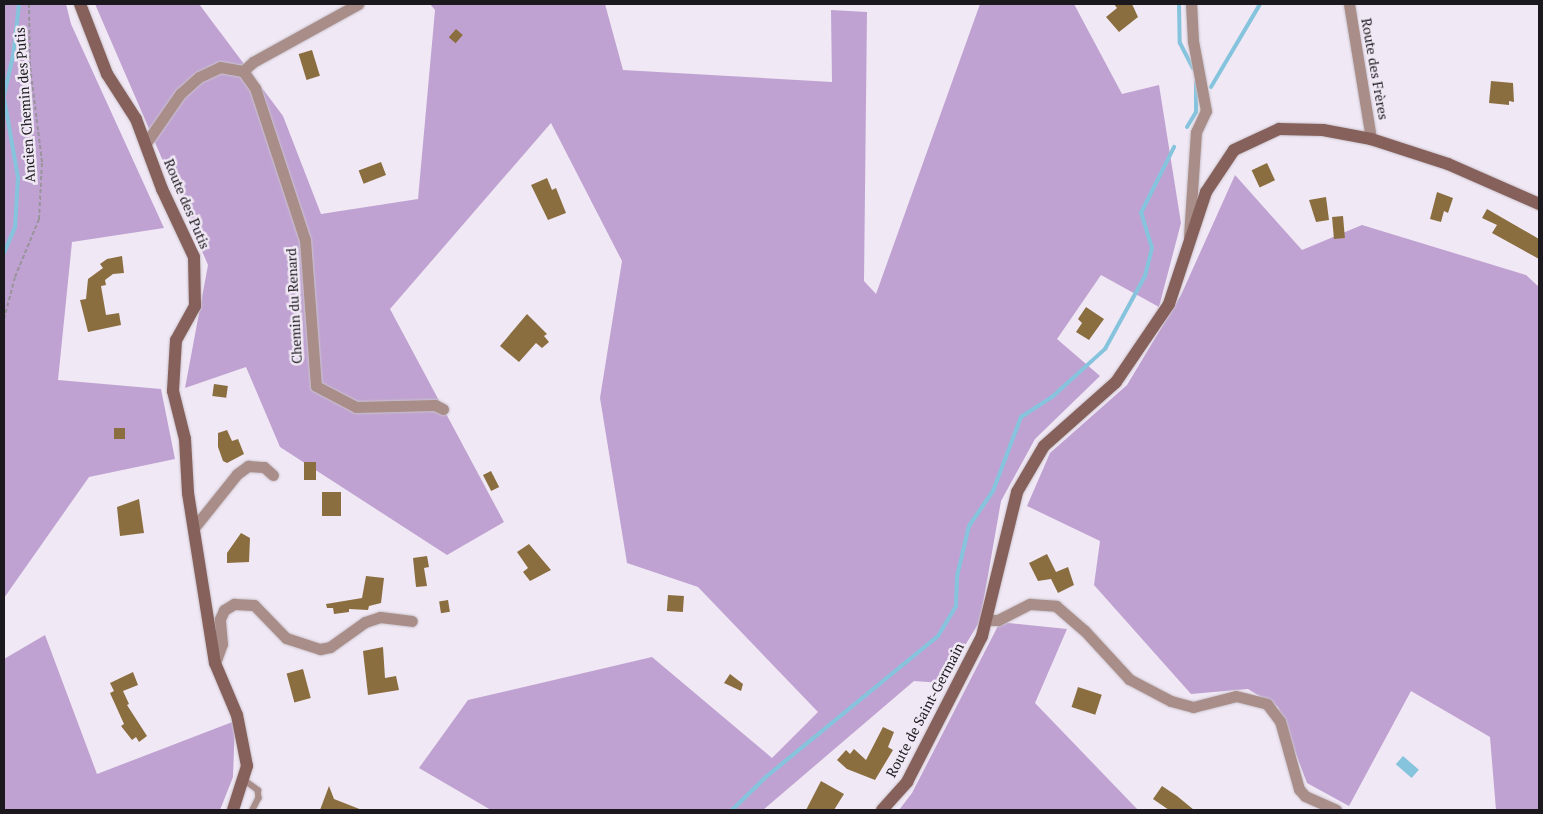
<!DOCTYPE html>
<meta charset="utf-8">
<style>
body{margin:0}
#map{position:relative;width:1543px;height:814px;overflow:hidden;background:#f0e8f4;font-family:"PT Serif",serif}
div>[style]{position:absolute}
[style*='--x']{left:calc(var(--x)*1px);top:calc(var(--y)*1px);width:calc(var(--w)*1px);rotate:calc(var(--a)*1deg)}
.forest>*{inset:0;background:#bfa2d1}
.water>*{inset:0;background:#86c4de;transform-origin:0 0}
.stream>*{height:4px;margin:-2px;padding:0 2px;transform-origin:2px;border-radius:2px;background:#86c4de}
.building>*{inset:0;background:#8b6e40;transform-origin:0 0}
.path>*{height:2px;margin-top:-1px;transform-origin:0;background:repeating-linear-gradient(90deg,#99949c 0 4px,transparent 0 6.5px)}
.roads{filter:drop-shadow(0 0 1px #cac3cd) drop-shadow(0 0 1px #cac3cd)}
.lane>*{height:5.5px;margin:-2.75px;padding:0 2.75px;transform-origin:2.75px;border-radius:2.75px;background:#a88d88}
.street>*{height:11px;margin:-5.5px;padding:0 5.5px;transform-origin:5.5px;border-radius:5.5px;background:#a88d88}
.secondary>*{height:12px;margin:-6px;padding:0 6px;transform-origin:6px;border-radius:6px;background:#86605a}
span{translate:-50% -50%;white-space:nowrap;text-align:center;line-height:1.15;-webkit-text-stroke:5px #f0e8f4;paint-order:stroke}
.street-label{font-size:14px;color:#1b191d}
.frame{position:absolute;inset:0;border:5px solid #1b191d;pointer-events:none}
</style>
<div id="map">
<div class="forest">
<div style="clip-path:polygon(4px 4px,66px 4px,71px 24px,164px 228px,72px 242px,58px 380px,161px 389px,175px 459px,89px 477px,4px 598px)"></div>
<div style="clip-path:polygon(95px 4px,199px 4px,283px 116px,321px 214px,418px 199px,435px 10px,430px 4px,605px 4px,623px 70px,832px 82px,831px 10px,867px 12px,864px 281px,876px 294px,980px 4px,1074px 4px,1122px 94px,1159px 85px,1181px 223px,1159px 307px,1101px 275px,1057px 339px,1100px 376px,1035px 439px,1001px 501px,980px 621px,942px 683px,914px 681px,763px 810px,491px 810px,419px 768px,468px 700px,652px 657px,772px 758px,818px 712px,698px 587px,627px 563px,600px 398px,622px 261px,551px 123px,390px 309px,504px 522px,447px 555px,280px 447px,246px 367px,185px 388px,208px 265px)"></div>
<div style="clip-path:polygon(1235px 175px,1302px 250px,1362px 225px,1526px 275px,1539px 287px,1539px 810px,1496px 810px,1490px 737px,1411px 691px,1349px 806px,1307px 783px,1278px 707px,1248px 689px,1191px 694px,1094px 585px,1100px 541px,1027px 506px,1050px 453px,1127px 385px,1181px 295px)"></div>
<div style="clip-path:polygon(1000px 622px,1067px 629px,1035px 703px,1138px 810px,899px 810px,912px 793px)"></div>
<div style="clip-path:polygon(45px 635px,97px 774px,235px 721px,233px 777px,220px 810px,4px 810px,4px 659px)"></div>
</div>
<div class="water">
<div style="left:1403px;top:756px;width:21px;height:11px;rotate:41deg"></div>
</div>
<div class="stream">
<div style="--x:1179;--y:4;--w:39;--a:89"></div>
<div style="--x:1180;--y:43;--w:28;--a:63"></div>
<div style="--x:1211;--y:87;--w:96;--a:-59.4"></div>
<div style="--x:4;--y:95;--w:39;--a:-77"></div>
<div style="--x:13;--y:57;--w:53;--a:-83.5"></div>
<div style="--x:4;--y:98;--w:80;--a:80"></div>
<div style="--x:18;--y:177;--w:50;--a:93.4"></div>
<div style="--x:15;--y:227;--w:28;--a:113"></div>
<div style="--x:1187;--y:127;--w:17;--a:-59"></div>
<div style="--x:1196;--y:112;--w:30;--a:-90"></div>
<div style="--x:732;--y:810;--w:49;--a:-44.2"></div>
<div style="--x:767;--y:776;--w:221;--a:-39.3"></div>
<div style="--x:938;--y:636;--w:35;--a:-59"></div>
<div style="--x:956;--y:606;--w:30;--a:-88"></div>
<div style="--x:957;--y:576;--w:51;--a:-76.5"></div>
<div style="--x:969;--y:526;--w:42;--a:-55.6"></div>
<div style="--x:993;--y:491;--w:79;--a:-69.3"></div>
<div style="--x:1021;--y:417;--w:37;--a:-33"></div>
<div style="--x:1052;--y:397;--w:72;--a:-42.2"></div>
<div style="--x:1105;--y:349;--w:83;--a:-61.3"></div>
<div style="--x:1145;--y:276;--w:29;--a:-76"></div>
<div style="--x:1152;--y:248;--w:37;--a:-107"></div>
<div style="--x:1141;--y:213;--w:74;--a:-63.4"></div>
</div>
<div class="building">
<div style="clip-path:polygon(1114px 4px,1132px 4px,1138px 17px,1119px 32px,1106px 17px,1117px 8px)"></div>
<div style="left:456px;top:29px;width:9px;height:11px;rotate:41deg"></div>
<div style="left:312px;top:50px;width:27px;height:14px;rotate:73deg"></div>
<div style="clip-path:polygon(1491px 81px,1513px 83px,1514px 102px,1509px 101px,1509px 105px,1489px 103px)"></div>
<div style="left:381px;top:162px;width:14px;height:24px;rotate:69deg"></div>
<div style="left:1267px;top:163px;width:19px;height:17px;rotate:65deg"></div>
<div style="clip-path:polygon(547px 178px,552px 190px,556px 188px,566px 213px,548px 220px,531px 185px)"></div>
<div style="clip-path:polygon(1437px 192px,1453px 198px,1448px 213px,1444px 211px,1441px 222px,1430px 219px)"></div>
<div style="clip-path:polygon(1326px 197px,1329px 220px,1316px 222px,1309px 200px)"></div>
<div style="clip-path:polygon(1487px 209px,1539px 239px,1539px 259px,1492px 233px,1497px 225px,1482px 218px)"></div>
<div style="left:1343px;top:216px;width:22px;height:11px;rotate:85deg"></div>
<div style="clip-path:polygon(122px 256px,124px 273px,113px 274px,105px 280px,106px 285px,101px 286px,106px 315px,119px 313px,121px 325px,88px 332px,80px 300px,86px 299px,88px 279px,103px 268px,100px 264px,107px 259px)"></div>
<div style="clip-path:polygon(1086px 307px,1104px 319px,1089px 340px,1076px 332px,1082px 323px,1078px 319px)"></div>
<div style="clip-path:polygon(527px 314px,547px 334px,544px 336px,549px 342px,542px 348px,536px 343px,519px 362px,500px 346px)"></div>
<div style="left:214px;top:384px;width:14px;height:12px;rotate:8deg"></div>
<div style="left:114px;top:428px;width:11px;height:11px"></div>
<div style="clip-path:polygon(227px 430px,232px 441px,238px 439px,244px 454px,227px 463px,223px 461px,218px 447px,218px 433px)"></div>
<div style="left:304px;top:462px;width:12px;height:18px"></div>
<div style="left:491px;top:471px;width:18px;height:9px;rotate:63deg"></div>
<div style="left:322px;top:492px;width:19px;height:24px"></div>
<div style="clip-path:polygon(139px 499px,144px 533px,120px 536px,117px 507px)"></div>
<div style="clip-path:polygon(241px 533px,250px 538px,249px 562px,227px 563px,227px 553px)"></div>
<div style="clip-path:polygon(529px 544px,551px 570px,530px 581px,523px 572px,528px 568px,517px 552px)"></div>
<div style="clip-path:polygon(1047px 554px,1056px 572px,1068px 567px,1074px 585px,1058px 593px,1051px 579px,1038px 581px,1029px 563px)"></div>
<div style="clip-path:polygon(427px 556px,429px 567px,424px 568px,427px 586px,416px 587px,413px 558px)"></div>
<div style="clip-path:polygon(366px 576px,384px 578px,381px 603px,369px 606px,368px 610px,349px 609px,349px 612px,334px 614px,333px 608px,327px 608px,326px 604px,362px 598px)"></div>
<div style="left:668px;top:595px;width:16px;height:16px;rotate:4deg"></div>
<div style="left:448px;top:600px;width:12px;height:9px;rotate:81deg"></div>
<div style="clip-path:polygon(383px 647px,385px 678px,396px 676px,399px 690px,368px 695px,363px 651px)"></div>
<div style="left:303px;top:669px;width:30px;height:17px;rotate:75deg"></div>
<div style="clip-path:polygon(133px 672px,138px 685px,123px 691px,129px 704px,127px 705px,147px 736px,139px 742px,136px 737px,132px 740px,121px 726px,124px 724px,110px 693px,114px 691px,110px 683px)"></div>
<div style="clip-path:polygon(730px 674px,743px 684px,741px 691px,724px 683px)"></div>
<div style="left:1078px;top:687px;width:25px;height:21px;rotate:18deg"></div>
<div style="clip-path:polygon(883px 727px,894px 732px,888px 747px,893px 750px,875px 780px,847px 769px,837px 760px,846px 750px,850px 754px,854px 749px,866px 760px)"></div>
<div style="clip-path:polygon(821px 781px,844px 794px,834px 810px,806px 810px)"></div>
<div style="clip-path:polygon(329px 786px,334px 799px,362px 810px,320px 810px)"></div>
<div style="clip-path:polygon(1162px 786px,1177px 796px,1194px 810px,1169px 810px,1153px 799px)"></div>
</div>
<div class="path">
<div style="--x:4;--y:319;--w:43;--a:-75.3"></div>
<div style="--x:15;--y:277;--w:63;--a:-67.5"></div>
<div style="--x:39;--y:219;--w:57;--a:-87"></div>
<div style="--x:42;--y:162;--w:97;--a:-97.1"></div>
<div style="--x:30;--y:66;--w:62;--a:-90.9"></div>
</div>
<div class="roads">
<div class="lane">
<div style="--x:243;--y:779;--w:19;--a:36"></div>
<div style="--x:258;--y:790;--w:8;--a:83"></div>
<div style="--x:259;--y:798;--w:13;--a:117"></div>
</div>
<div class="street">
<div style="--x:1349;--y:4;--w:137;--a:80.7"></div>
<div style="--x:243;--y:71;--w:21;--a:55"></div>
<div style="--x:255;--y:88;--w:160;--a:71.8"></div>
<div style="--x:305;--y:240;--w:146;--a:85.7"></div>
<div style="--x:316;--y:386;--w:45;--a:27.7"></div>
<div style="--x:356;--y:407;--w:79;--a:-1.5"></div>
<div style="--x:435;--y:405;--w:9;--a:27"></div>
<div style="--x:146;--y:143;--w:60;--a:-55.2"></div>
<div style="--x:180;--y:94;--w:25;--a:-42"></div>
<div style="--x:199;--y:77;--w:23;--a:-25"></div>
<div style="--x:220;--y:67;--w:23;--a:10"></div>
<div style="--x:243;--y:71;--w:13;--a:-42"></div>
<div style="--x:253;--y:62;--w:120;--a:-28.9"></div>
<div style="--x:1189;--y:237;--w:105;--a:-86.2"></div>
<div style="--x:1196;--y:132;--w:23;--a:-65"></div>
<div style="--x:1206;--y:111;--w:71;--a:-100.5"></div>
<div style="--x:1193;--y:41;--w:37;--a:-93"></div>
<div style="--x:193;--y:529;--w:70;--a:-51.3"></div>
<div style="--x:237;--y:474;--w:14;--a:-36"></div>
<div style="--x:248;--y:466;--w:16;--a:4"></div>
<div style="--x:264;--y:467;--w:12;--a:42"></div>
<div style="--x:988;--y:620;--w:10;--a:0"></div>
<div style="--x:998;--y:620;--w:36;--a:-27"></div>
<div style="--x:1030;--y:604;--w:26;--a:4"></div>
<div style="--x:1056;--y:606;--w:37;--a:41"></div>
<div style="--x:1084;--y:630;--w:67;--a:47.4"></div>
<div style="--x:1129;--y:679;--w:47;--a:27.6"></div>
<div style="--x:1171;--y:701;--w:23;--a:15"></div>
<div style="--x:1193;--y:707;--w:44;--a:-14.3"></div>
<div style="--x:1236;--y:696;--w:32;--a:14"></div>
<div style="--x:1267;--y:704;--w:21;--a:53"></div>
<div style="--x:1280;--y:721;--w:71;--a:74.4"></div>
<div style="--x:1299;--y:789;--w:9;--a:49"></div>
<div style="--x:1305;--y:796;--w:34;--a:24"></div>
<div style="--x:215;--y:663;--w:20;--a:-70"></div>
<div style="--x:222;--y:644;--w:25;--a:-95"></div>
<div style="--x:220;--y:619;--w:10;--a:-66"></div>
<div style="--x:224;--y:610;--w:12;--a:-31"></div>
<div style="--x:234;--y:604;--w:20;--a:3"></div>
<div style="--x:254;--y:605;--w:46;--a:45.9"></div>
<div style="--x:286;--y:638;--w:36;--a:18"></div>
<div style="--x:320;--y:649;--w:10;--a:-11"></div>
<div style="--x:330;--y:647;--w:43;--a:-35.5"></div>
<div style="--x:365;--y:622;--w:16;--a:-18"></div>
<div style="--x:380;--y:617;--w:32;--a:7"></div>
</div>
<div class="secondary">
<div style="--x:80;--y:4;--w:75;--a:68.9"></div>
<div style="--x:107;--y:74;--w:54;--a:57.2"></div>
<div style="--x:136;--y:119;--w:75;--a:69.6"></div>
<div style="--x:162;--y:189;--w:75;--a:64.8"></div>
<div style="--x:194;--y:257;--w:49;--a:88.8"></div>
<div style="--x:195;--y:306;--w:39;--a:119"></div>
<div style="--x:176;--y:340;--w:51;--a:93.4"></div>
<div style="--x:173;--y:391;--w:49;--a:76"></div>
<div style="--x:185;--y:439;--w:54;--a:86.8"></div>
<div style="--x:188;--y:493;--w:172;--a:81"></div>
<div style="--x:215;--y:663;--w:56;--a:67.1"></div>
<div style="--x:237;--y:715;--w:52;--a:78.9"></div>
<div style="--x:247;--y:766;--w:46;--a:107.7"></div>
<div style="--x:882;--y:810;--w:38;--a:-48"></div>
<div style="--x:907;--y:782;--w:164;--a:-62.8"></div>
<div style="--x:982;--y:636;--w:148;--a:-76.3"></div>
<div style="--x:1017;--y:492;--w:53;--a:-59.6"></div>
<div style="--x:1044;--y:446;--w:96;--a:-41.6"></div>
<div style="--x:1116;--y:382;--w:94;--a:-55.8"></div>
<div style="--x:1169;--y:304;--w:118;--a:-71.7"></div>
<div style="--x:1206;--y:192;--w:50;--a:-56.3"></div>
<div style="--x:1234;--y:150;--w:50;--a:-25"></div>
<div style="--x:1279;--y:129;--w:44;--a:1.3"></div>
<div style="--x:1323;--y:130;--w:49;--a:10.6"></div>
<div style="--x:1371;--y:139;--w:81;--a:18"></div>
<div style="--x:1448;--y:164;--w:99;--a:23.7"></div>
</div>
</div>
<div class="street-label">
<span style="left:1375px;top:69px;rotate:80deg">Route des Frères</span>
<span style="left:25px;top:105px;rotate:-94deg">Ancien Chemin des Putis</span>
<span style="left:187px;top:204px;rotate:67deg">Route des Putis</span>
<span style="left:294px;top:306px;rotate:-93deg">Chemin du Renard</span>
<span style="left:925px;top:710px;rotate:-62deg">Route de Saint-Germain</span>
</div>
<div class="frame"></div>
</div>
